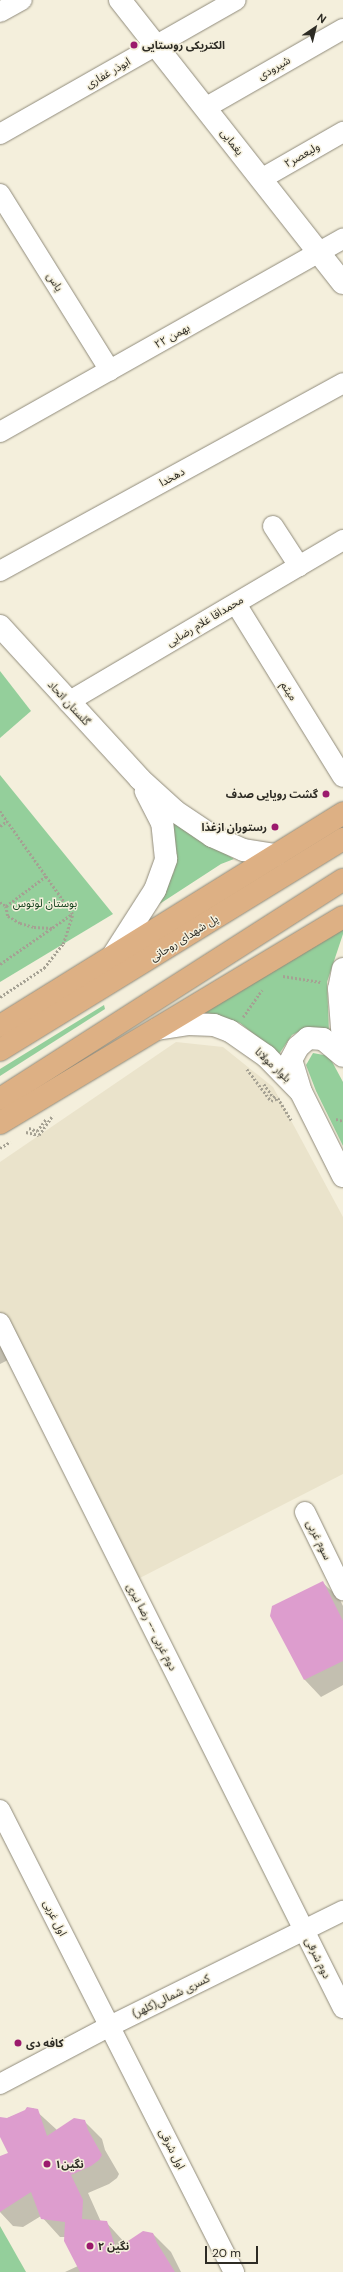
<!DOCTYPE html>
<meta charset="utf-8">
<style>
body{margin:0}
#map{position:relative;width:343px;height:2272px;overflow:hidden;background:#f4efdc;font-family:"DM Sans","Noto Sans Arabic",sans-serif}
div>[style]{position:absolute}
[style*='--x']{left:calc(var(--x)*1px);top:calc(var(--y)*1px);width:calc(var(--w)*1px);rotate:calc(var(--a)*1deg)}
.built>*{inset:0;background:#eae3cb}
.green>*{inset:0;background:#94cf9b}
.shadow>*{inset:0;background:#0003}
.building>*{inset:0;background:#dd9dce}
.path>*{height:2.5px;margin-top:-1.25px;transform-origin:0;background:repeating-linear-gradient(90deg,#a5a193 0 2px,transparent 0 4px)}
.roads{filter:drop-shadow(0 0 1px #908b7b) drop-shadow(0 0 1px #908b7b)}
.minor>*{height:20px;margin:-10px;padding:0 10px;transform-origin:10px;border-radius:10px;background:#fff}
.tertiary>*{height:22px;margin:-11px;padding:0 11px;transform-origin:11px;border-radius:11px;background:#fff}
.secondary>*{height:22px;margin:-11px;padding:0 11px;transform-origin:11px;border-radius:11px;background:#fff}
.primary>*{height:22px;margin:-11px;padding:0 11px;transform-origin:11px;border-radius:11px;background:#ddb084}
.dots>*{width:11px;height:11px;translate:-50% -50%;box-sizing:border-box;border:2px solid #f4efdc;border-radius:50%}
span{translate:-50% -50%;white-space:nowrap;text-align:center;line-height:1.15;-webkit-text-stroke:3px #f4efdc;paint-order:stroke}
.poi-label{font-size:11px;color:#2d2b24;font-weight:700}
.left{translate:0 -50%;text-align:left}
.right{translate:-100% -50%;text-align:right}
.street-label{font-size:11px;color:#2d2b24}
.park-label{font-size:11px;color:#184420}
.north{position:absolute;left:295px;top:8px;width:40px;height:40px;-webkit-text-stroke:3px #f4efdc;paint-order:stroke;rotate:35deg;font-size:11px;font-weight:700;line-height:16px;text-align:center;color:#2d2b24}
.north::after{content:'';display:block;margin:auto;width:14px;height:18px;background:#2d2b24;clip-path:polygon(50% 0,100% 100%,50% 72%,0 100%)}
.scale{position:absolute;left:205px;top:2246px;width:53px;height:18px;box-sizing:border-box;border:2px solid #2d2b24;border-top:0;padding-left:5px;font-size:12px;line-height:14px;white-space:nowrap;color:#2d2b24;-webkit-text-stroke:3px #f4efdc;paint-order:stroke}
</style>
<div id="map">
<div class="built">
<div style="clip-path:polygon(176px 1042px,223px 1047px,273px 1087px,343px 1217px,343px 1474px,130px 1583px,0 1323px,0 1162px)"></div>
</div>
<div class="green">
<div style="clip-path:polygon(0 671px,31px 711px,0 738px)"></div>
<div style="clip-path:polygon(0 775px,113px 914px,0 982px)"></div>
<div style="clip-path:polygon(170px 821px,174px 821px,234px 859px,221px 864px,158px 905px,155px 902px,174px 872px,176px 851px)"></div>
<div style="clip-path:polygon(343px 923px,343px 934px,327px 982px,329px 1032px,304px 1029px,292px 1035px,279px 1054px,240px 1023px,198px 1010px)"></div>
<div style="clip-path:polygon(104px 1005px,105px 1009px,0 1076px,0 1069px)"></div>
<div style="clip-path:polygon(313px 1053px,329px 1056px,343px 1082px,343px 1146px,316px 1091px,306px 1065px)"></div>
<div style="clip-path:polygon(0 2226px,26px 2272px,0 2272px)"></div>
</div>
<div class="shadow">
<div style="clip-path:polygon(0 1340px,10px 1359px,0 1364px)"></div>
<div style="clip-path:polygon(322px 1582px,339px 1598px,343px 1606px,343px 1685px,321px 1697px,305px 1680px,271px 1616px)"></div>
<div style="clip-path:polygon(27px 2108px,33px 2108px,57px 2130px,84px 2121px,102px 2139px,105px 2150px,119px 2174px,117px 2178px,109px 2184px,88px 2193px,101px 2222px,106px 2222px,125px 2243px,153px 2234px,171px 2252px,181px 2272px,65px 2272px,78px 2266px,66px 2237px,60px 2237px,41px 2216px,23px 2227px,13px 2226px,0 2212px,0 2158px,9px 2153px,0 2135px,0 2121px,25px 2111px)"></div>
</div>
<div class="building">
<div style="clip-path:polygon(323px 1581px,343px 1621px,343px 1661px,304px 1680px,270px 1616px,272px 1606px)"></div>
<div style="clip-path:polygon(27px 2107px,38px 2109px,47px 2136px,74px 2118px,85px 2120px,88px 2130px,102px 2155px,99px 2160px,91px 2166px,71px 2175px,83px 2200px,82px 2219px,107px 2221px,116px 2249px,143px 2231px,153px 2233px,157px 2243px,175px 2272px,80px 2272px,64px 2241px,65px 2222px,41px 2219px,31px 2192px,0 2212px,0 2156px,8px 2153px,0 2137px,0 2117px,7px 2118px,25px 2110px)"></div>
</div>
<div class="path">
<div style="--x:0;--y:811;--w:126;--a:54.7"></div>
<div style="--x:0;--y:826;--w:9;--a:-36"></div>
<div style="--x:0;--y:902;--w:7;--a:34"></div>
<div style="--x:6;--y:906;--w:10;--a:79"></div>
<div style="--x:8;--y:916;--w:14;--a:30"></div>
<div style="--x:20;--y:923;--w:15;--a:16"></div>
<div style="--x:34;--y:927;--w:18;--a:3"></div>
<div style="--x:6;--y:906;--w:50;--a:-36.9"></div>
<div style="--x:0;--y:964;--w:88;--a:-34.8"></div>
<div style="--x:283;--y:976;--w:38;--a:9"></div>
<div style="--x:0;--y:997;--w:53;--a:-33.4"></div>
<div style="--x:44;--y:968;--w:31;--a:-52"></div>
<div style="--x:63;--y:944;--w:32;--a:-72"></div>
<div style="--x:243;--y:1017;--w:33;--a:-55"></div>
<div style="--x:247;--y:1069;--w:40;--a:53"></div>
<div style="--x:271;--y:1101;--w:8;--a:-23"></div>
<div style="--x:278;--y:1098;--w:26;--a:59"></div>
<div style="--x:264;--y:1084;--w:16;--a:55"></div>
<div style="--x:273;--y:1097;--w:4;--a:-34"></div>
<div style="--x:336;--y:1119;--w:7;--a:16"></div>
<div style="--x:29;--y:1128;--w:9;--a:21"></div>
<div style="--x:37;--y:1131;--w:15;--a:-53"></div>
<div style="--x:26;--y:1132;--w:13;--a:13"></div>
<div style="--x:39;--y:1135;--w:24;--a:-55"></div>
<div style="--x:0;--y:1148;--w:12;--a:-31"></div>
</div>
<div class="roads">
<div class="minor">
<div style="--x:0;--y:12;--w:25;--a:-29"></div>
<div style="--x:205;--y:108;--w:159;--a:-29.8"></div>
<div style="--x:0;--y:134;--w:271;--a:-29.6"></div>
<div style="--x:261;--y:179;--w:95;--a:-29.8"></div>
<div style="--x:0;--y:194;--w:208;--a:58.1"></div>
<div style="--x:0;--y:432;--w:394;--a:-29.4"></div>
<div style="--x:273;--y:526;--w:48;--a:57"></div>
<div style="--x:0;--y:571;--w:391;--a:-28.7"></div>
<div style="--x:236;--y:604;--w:203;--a:58.3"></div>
<div style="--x:68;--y:702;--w:319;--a:-30.5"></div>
<div style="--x:0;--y:1323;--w:766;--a:63.4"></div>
<div style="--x:305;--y:1512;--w:87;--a:64"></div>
<div style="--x:0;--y:1810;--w:518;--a:63.14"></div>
<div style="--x:0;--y:2084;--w:124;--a:-27.8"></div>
<div style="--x:110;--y:2026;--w:260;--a:-26.3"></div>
</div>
<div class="tertiary">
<div style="--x:120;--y:0;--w:360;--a:51.8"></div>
<div style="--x:0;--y:626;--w:207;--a:47.5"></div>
<div style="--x:140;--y:779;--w:47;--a:42.4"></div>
<div style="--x:175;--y:811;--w:45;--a:34"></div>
<div style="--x:212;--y:836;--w:35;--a:24"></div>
<div style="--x:244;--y:850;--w:32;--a:9"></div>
<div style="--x:114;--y:954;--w:76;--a:-57.4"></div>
<div style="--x:155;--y:890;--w:33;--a:-70"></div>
<div style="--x:166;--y:859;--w:36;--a:-96"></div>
<div style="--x:162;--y:823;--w:36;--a:-117"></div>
</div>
<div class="secondary">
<div style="--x:343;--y:969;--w:20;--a:101"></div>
<div style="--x:339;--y:989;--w:52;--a:85.6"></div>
<div style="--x:157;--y:1029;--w:31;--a:-9"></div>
<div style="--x:188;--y:1024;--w:26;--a:2"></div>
<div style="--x:214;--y:1025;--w:17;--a:21"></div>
<div style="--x:230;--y:1031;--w:44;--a:34.8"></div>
<div style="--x:266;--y:1056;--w:50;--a:45.8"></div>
<div style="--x:301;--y:1092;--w:94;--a:63.4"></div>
<div style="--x:300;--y:1089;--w:30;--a:-107"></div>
<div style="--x:291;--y:1060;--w:15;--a:-62"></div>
<div style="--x:298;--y:1047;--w:13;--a:-42"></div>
<div style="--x:308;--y:1038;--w:15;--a:4"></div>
<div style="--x:323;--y:1039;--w:26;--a:40"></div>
</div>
<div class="primary">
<div style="--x:0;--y:1026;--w:404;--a:-31.8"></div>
<div style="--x:0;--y:1050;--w:403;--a:-31.6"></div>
<div style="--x:0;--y:1099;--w:407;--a:-32.6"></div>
<div style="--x:0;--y:1123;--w:400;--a:-31"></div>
</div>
</div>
<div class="dots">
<div style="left:134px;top:45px;background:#9b1a6d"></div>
<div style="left:326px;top:794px;background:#9b1a6d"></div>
<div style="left:275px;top:827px;background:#9b1a6d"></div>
<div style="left:18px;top:2043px;background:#9b1a6d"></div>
<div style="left:47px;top:2164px;background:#9b1a6d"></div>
<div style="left:90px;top:2246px;background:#9b1a6d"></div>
</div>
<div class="poi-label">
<span class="left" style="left:142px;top:45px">الکتریکی روستایی</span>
<span class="right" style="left:318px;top:794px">گشت رویایی صدف</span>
<span class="right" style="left:267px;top:827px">رستوران ازغذا</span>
<span class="left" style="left:26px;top:2043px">کافه دی</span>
<span class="left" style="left:55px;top:2164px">نگین۱</span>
<span class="left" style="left:98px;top:2246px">نگین ۲</span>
</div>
<div class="street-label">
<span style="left:274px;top:68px;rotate:-30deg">شیرودی</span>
<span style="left:108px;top:73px;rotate:-30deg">ابوذر غفاری</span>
<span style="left:232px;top:142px;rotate:52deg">یغمایی</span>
<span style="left:302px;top:155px;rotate:-30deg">ولیعصر۲</span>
<span style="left:55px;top:282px;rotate:58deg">یاس</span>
<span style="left:172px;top:336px;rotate:-29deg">۲۲ بهمن</span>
<span style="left:172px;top:477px;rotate:-29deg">دهخدا</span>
<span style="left:205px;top:621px;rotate:-31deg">محمداقا غلام رضایی</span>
<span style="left:289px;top:691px;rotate:58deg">میثم</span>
<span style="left:69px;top:703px;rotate:47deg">گلستان اتحاد</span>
<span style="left:184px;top:938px;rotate:-32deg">پل شهدای روحانی</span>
<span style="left:273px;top:1065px;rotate:43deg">بلوار مولانا</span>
<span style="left:319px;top:1540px;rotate:64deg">سوم غربی</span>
<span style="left:152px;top:1627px;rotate:63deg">دوم غربی -- رضا نیری</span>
<span style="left:55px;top:1918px;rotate:63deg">اول غربی</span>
<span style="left:318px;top:1958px;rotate:64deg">دوم شرقی</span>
<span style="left:171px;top:1996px;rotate:-26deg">کسری شمالی(کلهر)</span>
<span style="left:172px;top:2149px;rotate:63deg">اول شرقی</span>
</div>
<div class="park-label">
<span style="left:45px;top:903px">بوستان لوتوس</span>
</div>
<div class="north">N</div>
<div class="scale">20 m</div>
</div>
